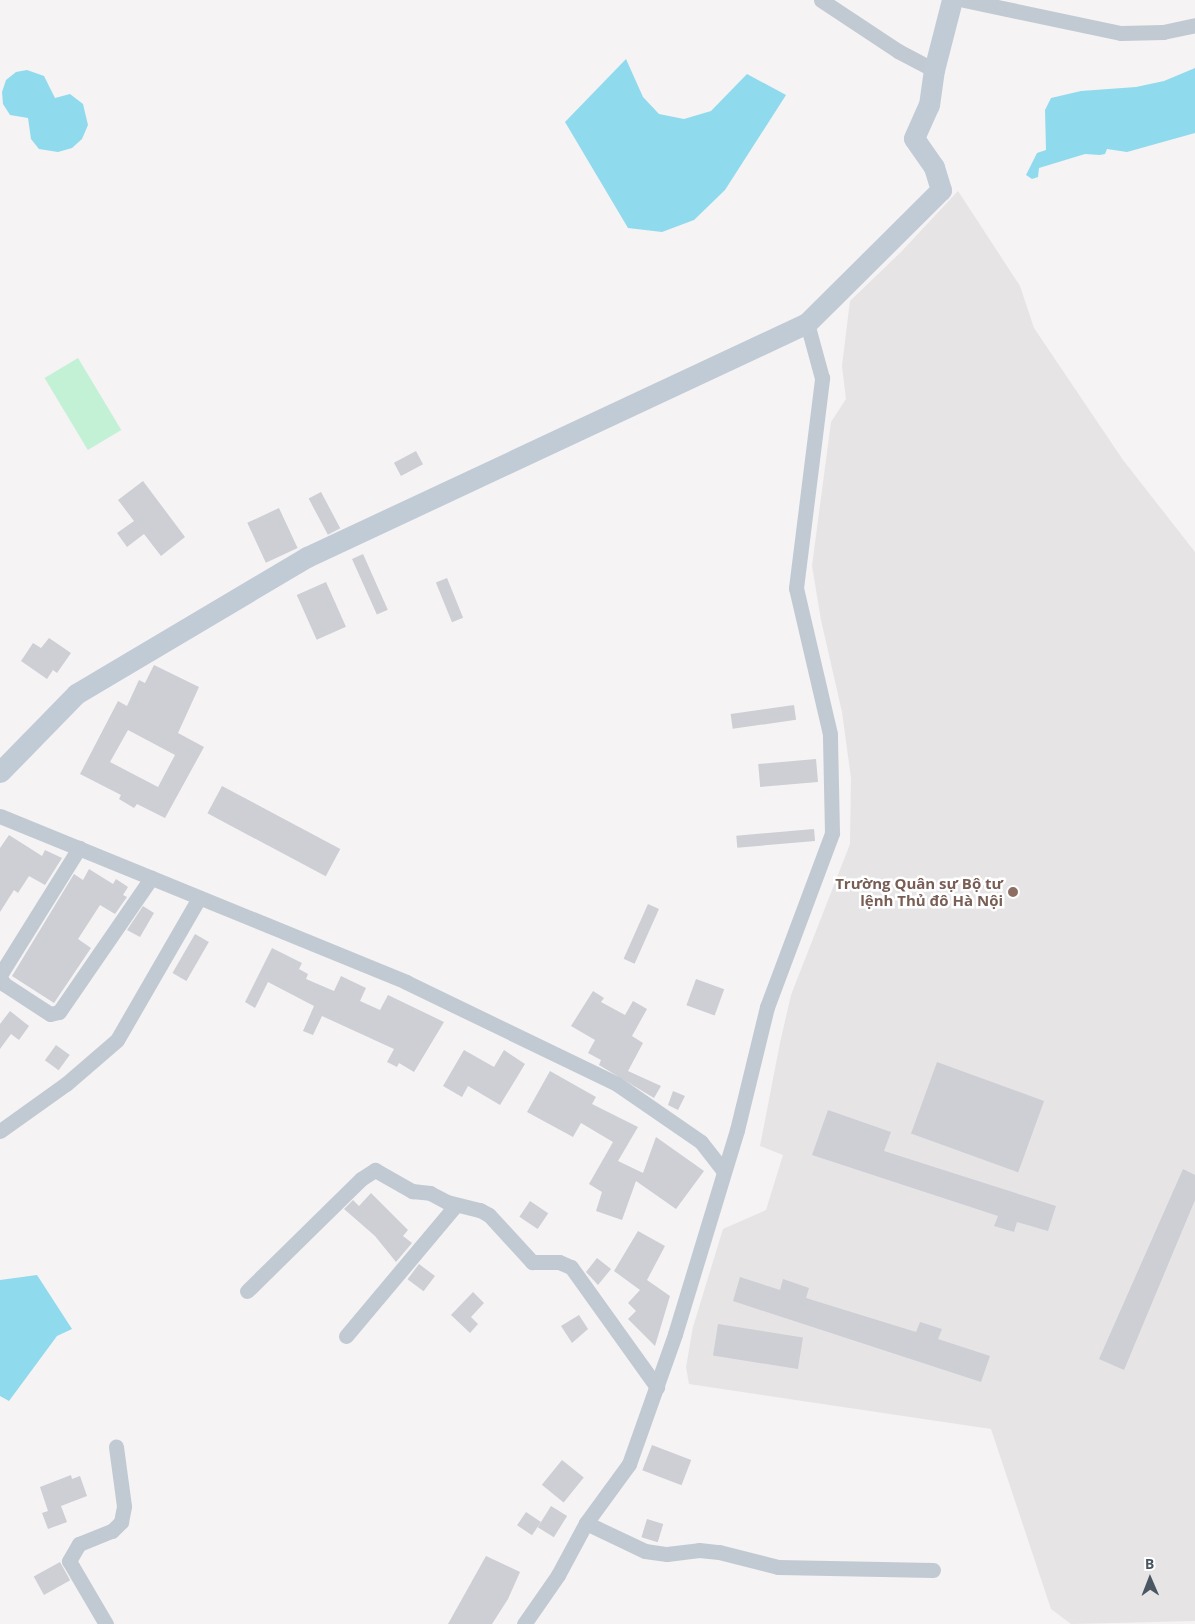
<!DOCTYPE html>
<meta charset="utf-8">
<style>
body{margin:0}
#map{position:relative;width:1195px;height:1624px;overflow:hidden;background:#f5f3f3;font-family:"Open Sans",sans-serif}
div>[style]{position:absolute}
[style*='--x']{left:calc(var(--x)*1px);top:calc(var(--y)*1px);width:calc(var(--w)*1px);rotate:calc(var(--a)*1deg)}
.education>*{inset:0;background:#e6e4e5}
.green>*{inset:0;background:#c3f1d5;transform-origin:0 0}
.water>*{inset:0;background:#90daee}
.building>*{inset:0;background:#cdcfd5;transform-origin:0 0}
.street>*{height:15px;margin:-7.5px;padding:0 7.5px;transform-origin:7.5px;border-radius:7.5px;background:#c1cad2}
.secondary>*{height:21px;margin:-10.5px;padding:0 10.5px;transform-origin:10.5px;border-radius:10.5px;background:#c1cbd6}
.dots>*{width:14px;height:14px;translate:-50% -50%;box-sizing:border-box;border:2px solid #fff;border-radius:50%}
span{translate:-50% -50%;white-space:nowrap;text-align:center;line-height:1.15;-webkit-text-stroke:5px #fff;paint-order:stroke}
.education-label{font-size:15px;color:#785e54;font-weight:700}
.right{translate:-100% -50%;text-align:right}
.north{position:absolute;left:1125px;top:1554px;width:50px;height:50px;-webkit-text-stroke:4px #fff;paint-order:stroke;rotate:359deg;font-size:14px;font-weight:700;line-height:20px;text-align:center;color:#4a5661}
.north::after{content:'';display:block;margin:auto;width:18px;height:22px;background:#4a5661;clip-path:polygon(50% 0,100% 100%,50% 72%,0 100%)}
</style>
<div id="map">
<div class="education">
<div style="clip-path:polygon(958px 191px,1020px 286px,1034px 328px,1123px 460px,1195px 552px,1195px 1621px,1071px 1624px,1051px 1609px,991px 1429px,689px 1384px,686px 1367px,693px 1327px,723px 1229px,766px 1210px,783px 1155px,760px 1146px,780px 1043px,791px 995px,850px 844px,851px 778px,842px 712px,821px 620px,812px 566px,831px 422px,846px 399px,842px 366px,850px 301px,901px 252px)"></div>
</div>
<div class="green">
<div style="left:78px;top:358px;width:84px;height:39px;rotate:59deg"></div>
</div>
<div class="water">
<div style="clip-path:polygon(626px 59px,643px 97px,659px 114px,684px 119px,711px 111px,747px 74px,786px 95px,725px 190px,694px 220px,662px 232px,628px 228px,565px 122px)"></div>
<div style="clip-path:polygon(1195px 68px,1195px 133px,1127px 152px,1107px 149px,1105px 154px,1100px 155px,1085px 154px,1039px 168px,1038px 177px,1032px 179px,1026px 175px,1037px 153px,1046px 150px,1045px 110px,1051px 98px,1081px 91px,1136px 87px,1164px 81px)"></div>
<div style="clip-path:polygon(27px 70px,44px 76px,55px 98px,70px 94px,83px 104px,88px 125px,82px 139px,72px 148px,58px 152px,39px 149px,31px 139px,28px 118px,10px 115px,3px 104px,2px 92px,6px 80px,16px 72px)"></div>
<div style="clip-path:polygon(37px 1275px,72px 1329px,57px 1336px,9px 1401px,0 1396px,0 1280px)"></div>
</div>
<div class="building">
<div style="left:416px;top:451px;width:15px;height:25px;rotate:62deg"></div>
<div style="clip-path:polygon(143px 481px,185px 537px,161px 556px,144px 534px,127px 547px,117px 533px,134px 521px,118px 500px)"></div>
<div style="left:321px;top:492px;width:41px;height:14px;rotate:62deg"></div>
<div style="left:279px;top:508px;width:44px;height:35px;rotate:65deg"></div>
<div style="left:363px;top:554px;width:61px;height:12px;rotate:66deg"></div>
<div style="left:447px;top:578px;width:43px;height:12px;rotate:68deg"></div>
<div style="left:326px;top:582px;width:49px;height:32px;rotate:66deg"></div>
<div style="clip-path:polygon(49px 638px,71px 653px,57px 673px,53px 670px,47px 679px,21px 661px,33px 643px,41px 648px)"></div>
<div style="clip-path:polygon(evenodd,154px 665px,199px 687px,178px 733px,204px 747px,165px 818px,137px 804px,134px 808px,119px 799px,121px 795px,80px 774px,118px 701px,127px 706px,139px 680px,145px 683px,154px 665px,128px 730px,175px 755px,158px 787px,110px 762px,128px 730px)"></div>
<div style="left:794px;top:705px;width:15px;height:64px;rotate:82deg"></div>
<div style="left:816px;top:759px;width:23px;height:58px;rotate:85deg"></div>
<div style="left:222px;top:786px;width:134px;height:31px;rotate:28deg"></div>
<div style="left:814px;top:829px;width:12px;height:78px;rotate:85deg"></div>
<div style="clip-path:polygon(9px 835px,42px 856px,45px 850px,62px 858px,45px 885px,29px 876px,18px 893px,14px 890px,0 912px,0 848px)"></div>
<div style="clip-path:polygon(89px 869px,113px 884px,116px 879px,128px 887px,123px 895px,127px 897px,115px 914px,100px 905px,78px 939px,91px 948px,54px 1003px,12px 976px,74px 874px,83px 880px)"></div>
<div style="left:648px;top:904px;width:12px;height:60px;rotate:24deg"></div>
<div style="clip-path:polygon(143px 906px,154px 913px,140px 937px,127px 930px)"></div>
<div style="left:195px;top:934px;width:16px;height:45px;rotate:30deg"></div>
<div style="clip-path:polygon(272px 948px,302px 963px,299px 969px,308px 974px,306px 979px,334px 991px,341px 976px,366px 988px,360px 1001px,380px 1010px,388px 995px,444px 1022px,414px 1072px,399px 1063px,397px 1067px,387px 1062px,394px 1049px,322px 1016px,313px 1035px,303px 1031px,314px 1006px,268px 982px,255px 1008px,245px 1002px)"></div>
<div style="left:696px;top:979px;width:30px;height:28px;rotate:20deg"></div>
<div style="clip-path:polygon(593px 991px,604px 998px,601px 1002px,625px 1015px,633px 1001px,647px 1009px,632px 1036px,643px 1043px,628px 1071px,661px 1086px,654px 1098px,599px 1065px,601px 1060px,588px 1053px,595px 1040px,571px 1026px)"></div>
<div style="clip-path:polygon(10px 1011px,29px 1026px,19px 1040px,11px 1034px,0 1049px,0 1024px)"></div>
<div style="left:56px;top:1045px;width:17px;height:19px;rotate:36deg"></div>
<div style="clip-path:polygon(464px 1050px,494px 1067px,504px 1050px,525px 1064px,500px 1105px,468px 1086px,462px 1097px,443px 1086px)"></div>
<div style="left:937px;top:1062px;width:114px;height:76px;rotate:20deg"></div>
<div style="clip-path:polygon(550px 1071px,596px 1097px,592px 1104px,638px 1127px,618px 1161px,643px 1173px,656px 1137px,704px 1171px,676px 1209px,636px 1181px,622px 1220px,596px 1211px,602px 1192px,589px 1184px,613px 1142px,581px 1123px,573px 1137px,527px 1112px)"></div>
<div style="clip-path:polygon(673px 1091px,685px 1096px,678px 1110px,668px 1105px)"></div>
<div style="clip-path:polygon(828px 1110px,891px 1132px,884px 1151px,1056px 1206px,1048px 1231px,1017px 1222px,1014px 1232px,994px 1226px,998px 1216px,812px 1155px)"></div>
<div style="clip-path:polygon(1183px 1169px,1195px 1175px,1195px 1200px,1124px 1370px,1099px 1359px)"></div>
<div style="clip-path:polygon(371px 1193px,408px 1230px,403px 1236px,412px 1243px,396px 1262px,375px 1236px,344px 1209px,353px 1200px,359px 1206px)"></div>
<div style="left:530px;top:1201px;width:22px;height:19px;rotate:34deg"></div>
<div style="clip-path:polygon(638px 1231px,665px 1246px,647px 1280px,670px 1296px,655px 1346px,628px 1319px,636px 1311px,628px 1303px,640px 1290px,614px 1271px)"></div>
<div style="clip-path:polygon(597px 1258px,611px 1269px,598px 1285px,586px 1272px)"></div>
<div style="left:419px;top:1264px;width:20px;height:19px;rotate:37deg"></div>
<div style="clip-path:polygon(740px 1277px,780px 1290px,783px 1279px,809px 1288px,806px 1298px,916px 1332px,920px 1322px,942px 1329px,938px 1339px,990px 1356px,981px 1382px,733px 1301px)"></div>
<div style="clip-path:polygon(473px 1292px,484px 1303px,471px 1317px,478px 1324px,470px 1333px,451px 1315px)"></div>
<div style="clip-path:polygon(579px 1315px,588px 1329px,572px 1343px,561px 1326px)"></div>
<div style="left:718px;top:1324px;width:86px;height:32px;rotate:9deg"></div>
<div style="left:652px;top:1445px;width:42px;height:27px;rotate:21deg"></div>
<div style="left:562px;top:1460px;width:28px;height:32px;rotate:39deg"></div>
<div style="clip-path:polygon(71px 1475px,72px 1479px,80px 1476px,87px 1496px,61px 1506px,67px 1522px,48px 1529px,42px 1513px,48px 1511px,40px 1487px)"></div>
<div style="left:551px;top:1506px;width:19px;height:25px;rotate:32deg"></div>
<div style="left:526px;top:1512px;width:18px;height:16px;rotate:34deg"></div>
<div style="left:647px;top:1519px;width:17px;height:19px;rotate:17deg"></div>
<div style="clip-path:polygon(486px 1556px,520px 1572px,508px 1599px,492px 1624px,448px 1624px)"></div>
<div style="left:60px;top:1562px;width:21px;height:30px;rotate:61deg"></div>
</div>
<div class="street">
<div style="--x:821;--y:0;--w:92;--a:33.5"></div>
<div style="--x:898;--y:51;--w:41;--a:27.8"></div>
<div style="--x:964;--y:0;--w:160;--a:11.9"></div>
<div style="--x:1121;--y:33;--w:42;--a:-1.4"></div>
<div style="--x:1163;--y:32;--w:33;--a:-12"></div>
<div style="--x:0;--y:816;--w:439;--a:22.2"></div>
<div style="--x:406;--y:982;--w:234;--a:25.8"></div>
<div style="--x:617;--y:1084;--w:102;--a:34.6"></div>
<div style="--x:701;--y:1142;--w:37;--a:52"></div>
<div style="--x:0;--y:975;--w:150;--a:-58.1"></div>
<div style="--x:0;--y:978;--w:7;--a:56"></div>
<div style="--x:4;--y:984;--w:55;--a:33.1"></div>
<div style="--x:50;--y:1014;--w:9;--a:-13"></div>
<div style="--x:59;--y:1012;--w:163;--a:-55.5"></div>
<div style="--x:0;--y:1131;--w:81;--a:-35.5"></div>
<div style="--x:66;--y:1084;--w:67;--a:-40.8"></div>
<div style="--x:117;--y:1040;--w:164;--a:-60"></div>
<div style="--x:247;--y:1291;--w:160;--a:-44.5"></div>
<div style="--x:361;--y:1179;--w:17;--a:-33"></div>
<div style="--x:375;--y:1170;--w:43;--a:29.6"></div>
<div style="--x:412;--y:1191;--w:18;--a:6"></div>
<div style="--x:430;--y:1193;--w:19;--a:28"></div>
<div style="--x:447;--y:1202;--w:34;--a:14"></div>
<div style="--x:480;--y:1210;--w:10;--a:29"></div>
<div style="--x:489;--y:1215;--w:64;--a:47.5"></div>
<div style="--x:532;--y:1262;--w:27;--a:0"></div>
<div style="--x:559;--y:1262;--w:13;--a:23"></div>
<div style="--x:571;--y:1267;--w:148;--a:54.4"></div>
<div style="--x:346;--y:1336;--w:171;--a:-50"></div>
<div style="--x:586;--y:1523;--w:65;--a:25.4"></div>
<div style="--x:645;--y:1551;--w:22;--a:8"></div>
<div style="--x:667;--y:1554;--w:32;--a:-7"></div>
<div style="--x:699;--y:1550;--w:20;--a:6"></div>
<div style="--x:719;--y:1552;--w:61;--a:14.3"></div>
<div style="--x:778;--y:1567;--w:155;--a:1.1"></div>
<div style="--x:106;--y:1624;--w:73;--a:-120.4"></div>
<div style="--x:69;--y:1561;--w:20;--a:-60"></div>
<div style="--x:79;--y:1544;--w:35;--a:-22"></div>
<div style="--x:112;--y:1531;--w:13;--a:-45"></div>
<div style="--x:121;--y:1522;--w:16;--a:-79"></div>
<div style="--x:124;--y:1506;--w:60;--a:-97.7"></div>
<div style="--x:524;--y:1624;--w:60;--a:-55.2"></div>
<div style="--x:558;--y:1575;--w:59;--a:-61.7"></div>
<div style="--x:586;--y:1523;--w:73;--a:-53.9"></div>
<div style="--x:629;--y:1464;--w:138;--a:-70.5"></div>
<div style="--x:675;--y:1334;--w:213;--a:-73.1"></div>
<div style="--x:737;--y:1130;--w:127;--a:-76.3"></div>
<div style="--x:767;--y:1007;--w:186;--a:-69.5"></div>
<div style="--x:832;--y:833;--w:99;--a:-91.2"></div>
<div style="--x:830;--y:734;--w:150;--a:-103.1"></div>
<div style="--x:796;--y:588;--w:212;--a:-82.9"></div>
<div style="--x:822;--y:378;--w:57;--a:-105.3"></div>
</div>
<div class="secondary">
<div style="--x:0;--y:772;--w:109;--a:-45.7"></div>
<div style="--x:76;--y:694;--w:269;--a:-30.7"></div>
<div style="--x:307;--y:557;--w:552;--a:-25.08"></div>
<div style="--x:807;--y:323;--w:189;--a:-44.8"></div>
<div style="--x:941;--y:190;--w:24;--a:-107"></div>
<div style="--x:934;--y:167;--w:35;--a:-125"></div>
<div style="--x:914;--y:138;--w:36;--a:-66"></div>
<div style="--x:929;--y:105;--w:35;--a:-82"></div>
<div style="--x:934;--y:70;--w:72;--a:-75.6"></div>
</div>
<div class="dots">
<div style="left:1013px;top:892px;background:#8d6e63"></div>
</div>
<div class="education-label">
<span class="right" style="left:1003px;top:892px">Trường Quân sự Bộ tư<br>lệnh Thủ đô Hà Nội</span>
</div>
<div class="north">B</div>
</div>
